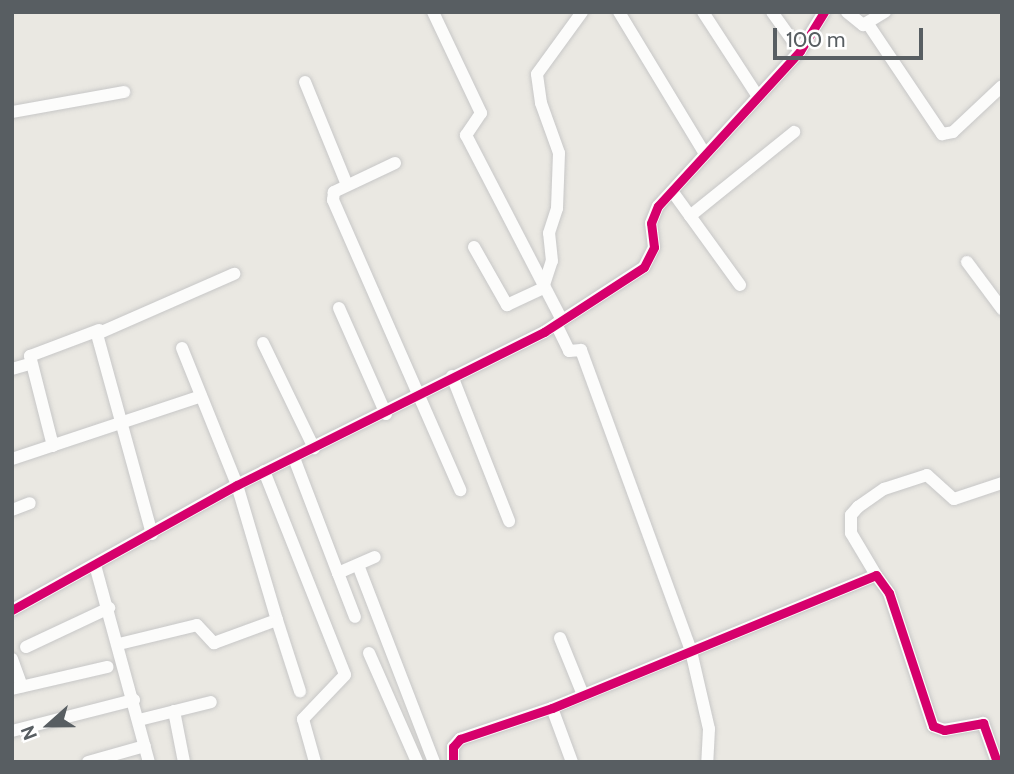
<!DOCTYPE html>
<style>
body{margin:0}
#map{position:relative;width:1014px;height:774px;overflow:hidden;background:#eae8e2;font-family:Cabin,sans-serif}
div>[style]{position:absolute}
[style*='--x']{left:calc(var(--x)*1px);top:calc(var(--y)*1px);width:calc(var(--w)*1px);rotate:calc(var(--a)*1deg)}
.roads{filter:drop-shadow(0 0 2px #c7c7c7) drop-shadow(0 0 2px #c7c7c7)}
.minor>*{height:12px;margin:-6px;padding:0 6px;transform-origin:6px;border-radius:6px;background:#fcfcfb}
.cycleway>*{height:9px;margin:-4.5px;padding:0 4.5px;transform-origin:4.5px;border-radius:4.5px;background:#d6006c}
span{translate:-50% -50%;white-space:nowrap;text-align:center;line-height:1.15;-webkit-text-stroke:5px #fff;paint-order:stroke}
.frame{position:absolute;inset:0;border:14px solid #585e62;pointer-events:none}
.north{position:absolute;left:14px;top:690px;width:70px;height:70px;-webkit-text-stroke:5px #fff;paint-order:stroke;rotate:249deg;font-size:19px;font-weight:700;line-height:28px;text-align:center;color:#585e62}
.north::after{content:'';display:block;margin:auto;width:24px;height:32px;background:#585e62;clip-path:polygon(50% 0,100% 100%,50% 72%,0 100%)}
.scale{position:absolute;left:773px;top:28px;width:150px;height:32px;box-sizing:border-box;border:4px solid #585e62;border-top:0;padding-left:9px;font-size:21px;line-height:24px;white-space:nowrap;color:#585e62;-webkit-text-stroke:5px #fff;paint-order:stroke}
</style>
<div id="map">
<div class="roads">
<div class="minor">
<div style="--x:433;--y:12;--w:112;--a:64.6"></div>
<div style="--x:481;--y:113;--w:27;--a:124"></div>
<div style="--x:466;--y:135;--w:208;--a:62.6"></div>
<div style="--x:619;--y:12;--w:166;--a:58.8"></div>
<div style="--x:703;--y:12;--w:99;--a:57"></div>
<div style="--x:772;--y:12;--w:48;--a:54.3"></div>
<div style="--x:847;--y:12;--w:21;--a:39"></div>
<div style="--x:863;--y:25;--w:26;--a:-31"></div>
<div style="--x:868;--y:24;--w:133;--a:56.1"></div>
<div style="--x:942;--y:134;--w:11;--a:-10"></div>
<div style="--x:953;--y:132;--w:67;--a:-43.2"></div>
<div style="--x:305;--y:82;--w:111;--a:67.8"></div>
<div style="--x:12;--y:112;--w:114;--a:-10.1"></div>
<div style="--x:395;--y:163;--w:68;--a:154.6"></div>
<div style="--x:334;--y:192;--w:8;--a:97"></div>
<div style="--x:333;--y:200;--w:317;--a:66.3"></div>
<div style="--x:672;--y:191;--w:116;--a:54.1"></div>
<div style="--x:690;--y:216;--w:134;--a:-38.9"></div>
<div style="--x:474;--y:247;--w:67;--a:60.4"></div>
<div style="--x:507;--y:305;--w:40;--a:-25"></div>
<div style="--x:543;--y:288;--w:28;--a:-72"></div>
<div style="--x:552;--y:261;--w:28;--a:-96"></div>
<div style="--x:549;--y:233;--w:26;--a:-72"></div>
<div style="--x:557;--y:208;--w:55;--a:-87.9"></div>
<div style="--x:559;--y:153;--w:53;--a:-109.8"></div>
<div style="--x:541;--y:103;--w:29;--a:-98"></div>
<div style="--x:537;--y:74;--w:77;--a:-54"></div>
<div style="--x:967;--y:262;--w:59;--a:53.3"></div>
<div style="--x:339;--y:308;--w:116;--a:66.1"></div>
<div style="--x:556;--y:324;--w:30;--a:64"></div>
<div style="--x:569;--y:351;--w:12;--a:-5"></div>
<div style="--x:581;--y:350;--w:320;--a:69.9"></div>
<div style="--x:691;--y:651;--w:80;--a:77"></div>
<div style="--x:709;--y:729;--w:33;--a:93"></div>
<div style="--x:263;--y:343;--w:117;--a:64.1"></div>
<div style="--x:182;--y:348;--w:148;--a:68.1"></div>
<div style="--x:237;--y:485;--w:141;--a:73.5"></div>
<div style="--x:12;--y:369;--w:18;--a:-16"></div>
<div style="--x:452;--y:376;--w:156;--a:68.5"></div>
<div style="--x:53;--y:446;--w:93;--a:-104.3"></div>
<div style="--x:30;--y:356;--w:74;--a:-20.6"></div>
<div style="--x:294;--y:458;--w:123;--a:69.1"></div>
<div style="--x:338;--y:573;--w:40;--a:-23.4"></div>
<div style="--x:12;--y:459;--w:199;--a:-18.4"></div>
<div style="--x:264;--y:471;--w:219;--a:68.3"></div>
<div style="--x:345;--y:675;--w:61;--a:133.7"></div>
<div style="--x:303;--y:719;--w:45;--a:74.4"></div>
<div style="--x:12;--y:510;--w:19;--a:-21"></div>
<div style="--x:152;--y:534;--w:207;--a:-105.4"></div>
<div style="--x:97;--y:334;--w:150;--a:-23.7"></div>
<div style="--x:95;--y:565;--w:204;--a:74.7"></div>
<div style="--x:358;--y:565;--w:211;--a:68.9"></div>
<div style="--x:338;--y:573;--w:47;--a:68.9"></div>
<div style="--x:876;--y:575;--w:49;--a:-120.8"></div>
<div style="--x:851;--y:533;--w:18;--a:-90"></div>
<div style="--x:851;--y:515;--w:11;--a:-49"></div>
<div style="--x:858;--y:507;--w:32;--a:-35"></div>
<div style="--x:884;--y:489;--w:45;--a:-18"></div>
<div style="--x:927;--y:475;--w:36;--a:42"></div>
<div style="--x:954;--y:499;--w:51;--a:-18.4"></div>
<div style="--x:12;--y:610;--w:257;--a:-29.1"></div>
<div style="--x:237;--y:485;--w:343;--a:-26.5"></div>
<div style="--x:544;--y:332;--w:119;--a:-33"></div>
<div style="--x:644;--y:267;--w:22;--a:-63"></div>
<div style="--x:654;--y:247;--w:24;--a:-97"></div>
<div style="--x:651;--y:223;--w:18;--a:-68"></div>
<div style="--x:658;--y:206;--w:210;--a:-47.5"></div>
<div style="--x:800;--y:51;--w:46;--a:-58.4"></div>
<div style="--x:560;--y:638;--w:61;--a:68"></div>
<div style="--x:119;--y:644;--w:80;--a:-13.7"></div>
<div style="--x:197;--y:625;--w:25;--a:47"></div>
<div style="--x:214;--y:643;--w:67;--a:-20.1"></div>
<div style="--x:277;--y:620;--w:75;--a:72.1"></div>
<div style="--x:26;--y:647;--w:92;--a:-25.2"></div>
<div style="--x:369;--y:653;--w:119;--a:66.2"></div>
<div style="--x:12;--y:659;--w:29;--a:70"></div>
<div style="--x:12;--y:689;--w:98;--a:-13"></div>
<div style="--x:552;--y:708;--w:58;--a:69.7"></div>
<div style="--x:174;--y:711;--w:52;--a:78.9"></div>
<div style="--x:139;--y:720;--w:74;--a:-14"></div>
<div style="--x:12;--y:731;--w:126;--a:-14.3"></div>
<div style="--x:88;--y:762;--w:59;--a:-15.7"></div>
<div style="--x:453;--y:762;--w:15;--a:-90"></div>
<div style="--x:453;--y:747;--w:11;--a:-49"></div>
<div style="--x:460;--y:739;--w:97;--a:-18.6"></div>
<div style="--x:552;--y:708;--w:350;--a:-22.3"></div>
<div style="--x:876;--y:575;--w:22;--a:54"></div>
<div style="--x:889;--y:593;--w:140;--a:71.7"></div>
<div style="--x:933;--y:726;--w:12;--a:20"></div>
<div style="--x:944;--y:730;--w:40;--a:-10"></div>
<div style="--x:983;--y:723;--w:41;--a:70.3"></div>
</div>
</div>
<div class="cycleway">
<div style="--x:12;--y:610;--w:257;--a:-29.1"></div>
<div style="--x:237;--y:485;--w:343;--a:-26.5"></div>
<div style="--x:544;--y:332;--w:119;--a:-33"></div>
<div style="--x:644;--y:267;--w:22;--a:-63"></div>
<div style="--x:654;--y:247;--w:24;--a:-97"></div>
<div style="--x:651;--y:223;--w:18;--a:-68"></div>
<div style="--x:658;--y:206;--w:210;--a:-47.5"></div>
<div style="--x:800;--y:51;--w:46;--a:-58.4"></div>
<div style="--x:453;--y:762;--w:15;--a:-90"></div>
<div style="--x:453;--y:747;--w:11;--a:-49"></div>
<div style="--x:460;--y:739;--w:97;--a:-18.6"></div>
<div style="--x:552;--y:708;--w:350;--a:-22.3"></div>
<div style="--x:876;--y:575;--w:22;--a:54"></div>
<div style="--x:889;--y:593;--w:140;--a:71.7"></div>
<div style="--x:933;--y:726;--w:12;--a:20"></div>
<div style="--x:944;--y:730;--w:40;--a:-10"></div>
<div style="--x:983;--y:723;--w:41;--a:70.3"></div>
</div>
<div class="frame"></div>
<div class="north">N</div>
<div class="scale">100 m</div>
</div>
